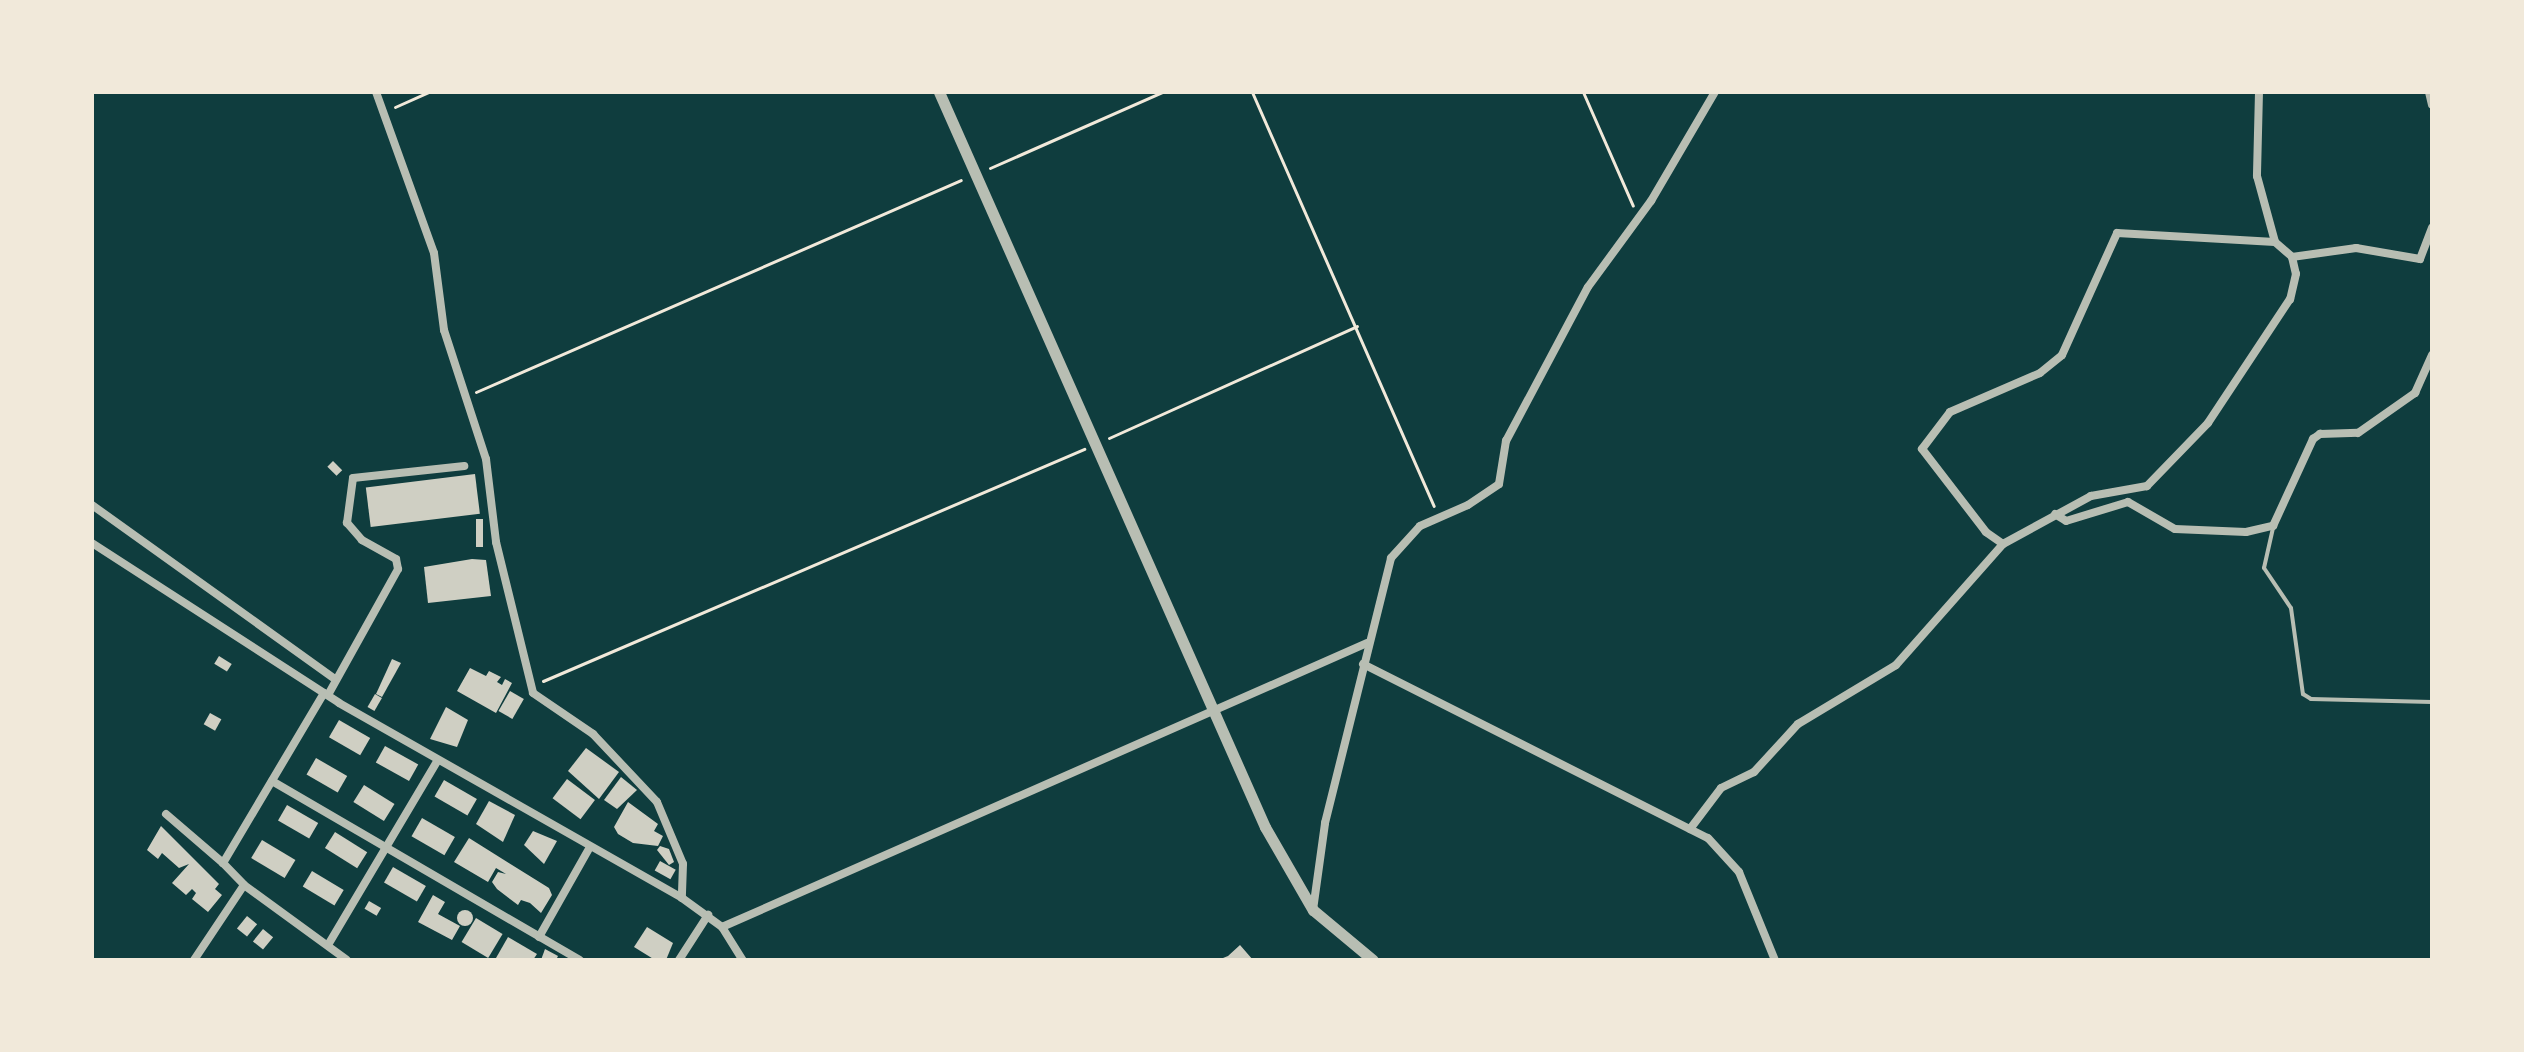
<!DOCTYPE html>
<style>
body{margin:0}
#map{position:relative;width:2524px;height:1052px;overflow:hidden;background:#0f3d3e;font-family:"Roboto Condensed",sans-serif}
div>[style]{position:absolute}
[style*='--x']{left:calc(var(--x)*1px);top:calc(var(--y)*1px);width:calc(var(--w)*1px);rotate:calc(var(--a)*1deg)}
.building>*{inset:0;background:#cfcfc3;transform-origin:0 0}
.round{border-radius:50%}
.path>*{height:3px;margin:-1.5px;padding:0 1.5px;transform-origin:1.5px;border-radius:1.5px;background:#f1e9da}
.service>*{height:4px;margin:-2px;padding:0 2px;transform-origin:2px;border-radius:2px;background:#b8beb3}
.minor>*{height:8px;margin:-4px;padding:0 4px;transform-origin:4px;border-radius:4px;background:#b8beb3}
.tertiary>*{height:11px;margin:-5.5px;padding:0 5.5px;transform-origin:5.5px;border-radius:5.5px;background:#b8beb3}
span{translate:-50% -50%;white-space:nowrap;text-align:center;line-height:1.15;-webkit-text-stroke:8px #f1e9da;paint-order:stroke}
.frame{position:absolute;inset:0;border:94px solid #f1e9da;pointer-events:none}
</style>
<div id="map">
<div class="building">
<div style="left:333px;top:461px;width:13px;height:8px;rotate:45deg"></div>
<div style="left:475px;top:474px;width:40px;height:110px;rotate:83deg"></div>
<div style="left:476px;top:519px;width:7px;height:28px"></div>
<div style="clip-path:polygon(472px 559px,486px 560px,491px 596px,428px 603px,424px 567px)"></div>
<div style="left:219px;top:656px;width:15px;height:9px;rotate:32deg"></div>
<div style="clip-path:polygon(392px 659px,401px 663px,382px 697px,376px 694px)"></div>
<div style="clip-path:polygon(470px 668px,486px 676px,489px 671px,501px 677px,497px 682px,502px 685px,505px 679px,512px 683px,496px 713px,457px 691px)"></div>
<div style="left:510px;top:691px;width:16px;height:23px;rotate:30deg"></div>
<div style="left:375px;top:694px;width:8px;height:15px;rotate:30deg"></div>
<div style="clip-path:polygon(446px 707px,468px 720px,457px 747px,430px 739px)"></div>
<div style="left:210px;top:713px;width:13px;height:13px;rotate:29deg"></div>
<div style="left:339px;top:720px;width:36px;height:20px;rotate:30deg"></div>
<div style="left:385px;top:746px;width:38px;height:19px;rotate:29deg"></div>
<div style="clip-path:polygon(586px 748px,619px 772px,599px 799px,568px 771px)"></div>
<div style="left:316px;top:758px;width:36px;height:19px;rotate:30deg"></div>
<div style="clip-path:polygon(621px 777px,637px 790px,617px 809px,604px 800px)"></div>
<div style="left:567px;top:779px;width:35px;height:24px;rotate:37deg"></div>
<div style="left:444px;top:780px;width:38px;height:19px;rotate:30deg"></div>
<div style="left:364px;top:785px;width:36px;height:20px;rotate:32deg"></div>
<div style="clip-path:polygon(489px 801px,515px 815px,503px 842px,476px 824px)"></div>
<div style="clip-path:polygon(628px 802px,658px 824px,654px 831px,663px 836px,658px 846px,633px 843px,618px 834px,614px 827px)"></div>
<div style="left:287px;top:805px;width:36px;height:18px;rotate:30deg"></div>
<div style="left:422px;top:818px;width:38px;height:21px;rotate:30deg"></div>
<div style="clip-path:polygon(161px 826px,219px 884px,215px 889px,222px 895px,208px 912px,192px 899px,196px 893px,192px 889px,186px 895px,172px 883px,189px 864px,179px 868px,162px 853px,158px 859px,147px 850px)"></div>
<div style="clip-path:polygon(533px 831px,557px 841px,544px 864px,524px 845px)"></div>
<div style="left:335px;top:832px;width:38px;height:19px;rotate:32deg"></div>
<div style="clip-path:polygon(469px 838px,549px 888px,552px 895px,541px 913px,530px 903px,521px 900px,518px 905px,497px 889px,492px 882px,498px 872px,506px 874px,496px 868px,488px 882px,454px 862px)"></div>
<div style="left:262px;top:840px;width:39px;height:21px;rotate:31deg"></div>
<div style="clip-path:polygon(660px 846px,669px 849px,674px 862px,669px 865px,657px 850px)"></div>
<div style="left:660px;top:861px;width:18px;height:11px;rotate:29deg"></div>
<div style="left:393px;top:867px;width:38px;height:18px;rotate:30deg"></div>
<div style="left:312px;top:871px;width:37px;height:18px;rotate:31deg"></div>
<div style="clip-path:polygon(433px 895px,445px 902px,438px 914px,460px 926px,452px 940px,418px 922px)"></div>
<div style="left:369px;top:901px;width:14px;height:9px;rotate:30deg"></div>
<div class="round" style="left:457px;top:910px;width:16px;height:16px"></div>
<div style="left:247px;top:916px;width:13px;height:16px;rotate:39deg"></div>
<div style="left:476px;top:918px;width:31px;height:28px;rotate:31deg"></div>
<div style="clip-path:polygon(647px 927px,673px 943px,666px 960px,655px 960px,634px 947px)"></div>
<div style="left:263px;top:929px;width:13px;height:16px;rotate:39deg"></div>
<div style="clip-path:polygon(508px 937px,537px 954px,533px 960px,496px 958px)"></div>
<div style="clip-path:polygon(1240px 945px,1253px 960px,1218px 960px,1228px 956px)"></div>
<div style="clip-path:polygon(545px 949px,558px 956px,556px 960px,541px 960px)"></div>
</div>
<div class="path">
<div style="--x:1252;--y:92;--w:452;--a:66.3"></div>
<div style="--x:1583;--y:92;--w:124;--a:66.3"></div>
<div style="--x:395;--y:107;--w:37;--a:-24"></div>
<div style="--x:990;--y:168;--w:188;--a:-23.8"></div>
<div style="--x:476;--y:392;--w:529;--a:-23.61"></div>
<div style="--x:1109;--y:438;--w:272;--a:-24.3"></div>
<div style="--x:543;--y:681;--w:589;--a:-23.21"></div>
</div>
<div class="service">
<div style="--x:2273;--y:528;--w:41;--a:102.7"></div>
<div style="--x:2264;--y:568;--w:48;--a:56"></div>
<div style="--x:2291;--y:608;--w:87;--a:82.1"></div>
<div style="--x:2303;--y:694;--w:9;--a:32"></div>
<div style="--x:2311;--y:699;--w:121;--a:1.4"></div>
</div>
<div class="minor">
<div style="--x:376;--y:92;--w:171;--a:70.2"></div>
<div style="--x:434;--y:253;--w:78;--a:82.6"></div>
<div style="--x:444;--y:330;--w:136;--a:72"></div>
<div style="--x:486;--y:459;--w:84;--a:83.1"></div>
<div style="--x:496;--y:542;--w:155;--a:76.2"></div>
<div style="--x:533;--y:693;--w:73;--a:34.3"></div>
<div style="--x:593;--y:734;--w:93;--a:46.7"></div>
<div style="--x:657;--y:802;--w:67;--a:67.2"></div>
<div style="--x:683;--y:864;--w:34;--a:92"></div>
<div style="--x:2259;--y:92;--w:84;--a:91.4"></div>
<div style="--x:2257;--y:176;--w:68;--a:74.7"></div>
<div style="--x:2429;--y:92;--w:13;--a:77"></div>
<div style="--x:2117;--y:233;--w:158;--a:3.3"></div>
<div style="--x:2275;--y:242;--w:23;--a:41"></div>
<div style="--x:2292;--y:257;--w:17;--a:77"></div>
<div style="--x:2296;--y:274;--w:26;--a:103"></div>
<div style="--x:2290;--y:299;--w:149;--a:123.5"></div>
<div style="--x:2208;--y:423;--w:88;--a:134.1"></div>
<div style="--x:2147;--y:486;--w:57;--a:169.9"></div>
<div style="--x:2091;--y:496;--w:100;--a:151.4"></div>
<div style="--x:2003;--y:544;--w:21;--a:-145"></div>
<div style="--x:1986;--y:532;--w:105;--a:-127.6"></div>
<div style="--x:1922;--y:449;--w:46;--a:-52.9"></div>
<div style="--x:1950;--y:412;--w:98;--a:-23.4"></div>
<div style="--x:2040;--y:373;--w:28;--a:-39"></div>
<div style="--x:2062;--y:355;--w:134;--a:-65.7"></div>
<div style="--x:2292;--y:257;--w:65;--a:-8"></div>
<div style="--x:2356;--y:248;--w:65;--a:9.8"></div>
<div style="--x:2420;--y:259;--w:34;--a:-69"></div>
<div style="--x:92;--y:505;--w:300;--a:35.6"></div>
<div style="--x:2055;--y:514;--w:13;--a:32"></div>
<div style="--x:2066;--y:521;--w:65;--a:-17"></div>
<div style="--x:2128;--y:502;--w:54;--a:29.9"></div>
<div style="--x:2175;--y:529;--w:71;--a:2.4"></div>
<div style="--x:2246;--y:532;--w:28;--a:-13"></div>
<div style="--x:2273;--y:526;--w:96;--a:-65.3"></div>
<div style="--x:2313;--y:439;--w:9;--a:-36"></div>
<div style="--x:2320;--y:434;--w:38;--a:-2"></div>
<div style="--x:2358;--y:433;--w:70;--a:-35.1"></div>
<div style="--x:2415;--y:393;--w:42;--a:-65.9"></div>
<div style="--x:92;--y:543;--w:294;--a:32.9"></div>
<div style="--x:339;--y:703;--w:395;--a:29.6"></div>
<div style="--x:682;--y:898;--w:49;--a:35.9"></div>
<div style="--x:722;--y:927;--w:39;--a:58"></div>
<div style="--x:1363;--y:664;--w:386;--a:26.8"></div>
<div style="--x:1708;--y:838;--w:46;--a:47.6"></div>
<div style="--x:1739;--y:872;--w:95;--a:67.8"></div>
<div style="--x:324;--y:693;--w:198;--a:120.7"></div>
<div style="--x:223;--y:863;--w:30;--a:46"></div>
<div style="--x:244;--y:885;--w:127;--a:36.1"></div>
<div style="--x:328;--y:695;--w:144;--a:-60.9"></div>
<div style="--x:398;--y:569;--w:10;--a:-101"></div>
<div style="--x:396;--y:559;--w:39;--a:-151"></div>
<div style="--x:362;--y:540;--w:23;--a:-131"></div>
<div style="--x:347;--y:523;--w:45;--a:-82.4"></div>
<div style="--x:353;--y:478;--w:112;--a:-6.2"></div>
<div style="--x:272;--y:781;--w:356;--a:30.2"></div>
<div style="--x:166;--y:814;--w:75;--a:40.7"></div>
<div style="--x:1690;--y:829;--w:51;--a:-52.9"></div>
<div style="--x:1721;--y:788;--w:37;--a:-26"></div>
<div style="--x:1754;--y:772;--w:65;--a:-47.5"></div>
<div style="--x:1798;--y:724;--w:114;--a:-31"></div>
<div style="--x:1896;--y:665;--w:162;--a:-48.5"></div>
<div style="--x:1313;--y:910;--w:88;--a:-82.1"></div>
<div style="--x:1325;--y:823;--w:273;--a:-76"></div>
<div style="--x:1391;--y:558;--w:43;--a:-47.8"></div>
<div style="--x:1420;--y:526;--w:52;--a:-23.6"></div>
<div style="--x:1468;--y:505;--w:37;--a:-34"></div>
<div style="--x:1499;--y:484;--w:44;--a:-80.8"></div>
<div style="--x:1506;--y:441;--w:174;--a:-62"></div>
<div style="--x:1588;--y:287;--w:107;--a:-53.8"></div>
<div style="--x:1651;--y:201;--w:126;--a:-59.6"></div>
<div style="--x:722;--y:927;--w:705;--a:-23.76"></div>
<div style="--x:539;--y:937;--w:103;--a:-60.5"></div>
<div style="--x:328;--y:945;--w:215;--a:-59.3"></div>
<div style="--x:194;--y:960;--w:90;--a:-56.3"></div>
<div style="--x:679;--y:960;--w:54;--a:-57.2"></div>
</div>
<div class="tertiary">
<div style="--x:939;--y:92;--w:804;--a:66.08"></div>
<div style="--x:1265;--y:827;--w:96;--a:60"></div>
<div style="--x:1313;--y:910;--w:78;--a:39.8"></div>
</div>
<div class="frame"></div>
</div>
